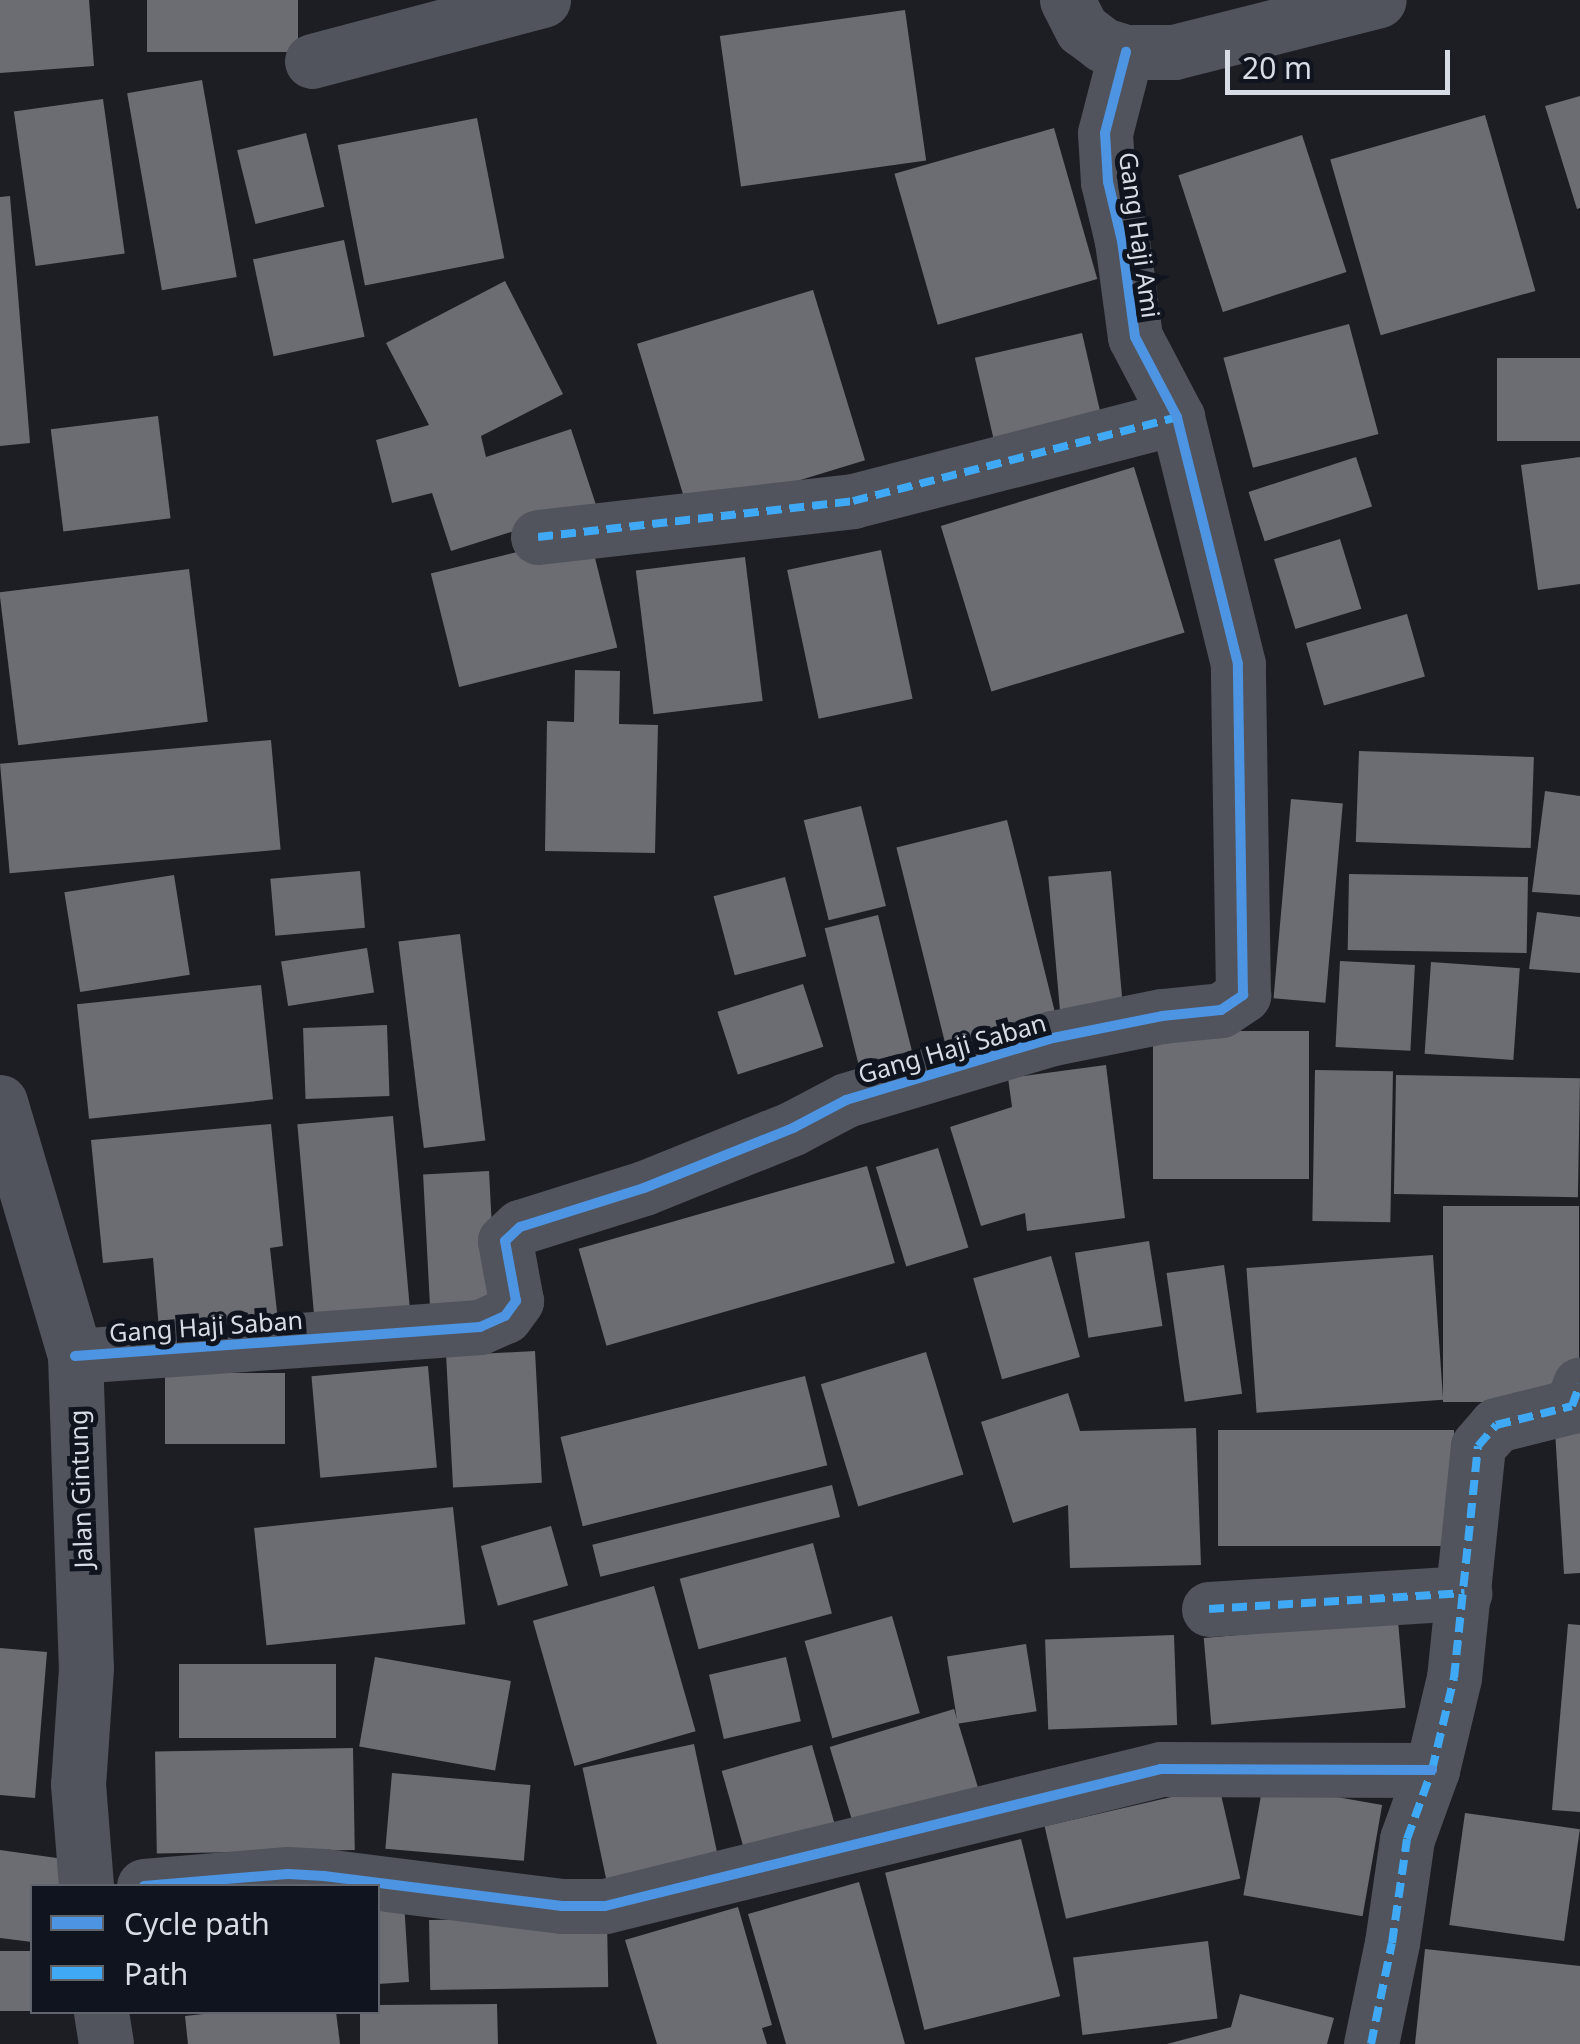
<!DOCTYPE html>
<style>
body{margin:0}
#map{position:relative;width:1580px;height:2044px;overflow:hidden;background:#1c1e24;font-family:"Noto Sans",sans-serif}
div>[style]{position:absolute}
[style*='--x']{left:calc(var(--x)*1px);top:calc(var(--y)*1px);width:calc(var(--w)*1px);rotate:calc(var(--a)*1deg)}
.building>*{inset:0;background:#6b6d73;transform-origin:0 0}
.minor>*{height:55px;margin:-27.5px;padding:0 27.5px;transform-origin:27.5px;border-radius:27.5px;background:#51545c}
.quiet>*{height:8px;margin-top:-4px;transform-origin:0;background:repeating-linear-gradient(90deg,#3fa9f5 0 15px,transparent 0 23px)}
.cycleway>*{height:10px;margin:-5px;padding:0 5px;transform-origin:5px;border-radius:5px;background:#4d94e3}
span{translate:-50% -50%;white-space:nowrap;text-align:center;line-height:1.15;-webkit-text-stroke:10px #0f141e;paint-order:stroke}
.street-label{font-size:25px;color:#d8dce4}
.legend{position:absolute;left:30px;top:1884px;width:350px;height:130px;box-sizing:border-box;background:#0f141e;border:2px solid #5f646d;margin:0;padding:12px 18px;list-style:none;font-size:30px;color:#d8dce4}
.legend li{display:flex;align-items:center;gap:20px;height:50px}
.legend b{width:50px;border:2px solid #5f646d}
.scale{position:absolute;left:1225px;top:50px;width:225px;height:45px;box-sizing:border-box;border:5px solid #d8dce4;border-top:0;padding-left:12px;font-size:30px;line-height:35px;white-space:nowrap;color:#d8dce4;-webkit-text-stroke:8px #0f141e;paint-order:stroke}
</style>
<div id="map">
<div class="building">
<div style="clip-path:polygon(0 0,89px 0,94px 66px,0 73px)"></div>
<div style="left:147px;top:0;width:151px;height:52px"></div>
<div style="left:905px;top:10px;width:152px;height:187px;rotate:82deg"></div>
<div style="left:202px;top:80px;width:200px;height:76px;rotate:80deg"></div>
<div style="clip-path:polygon(1580px 96px,1580px 208px,1577px 209px,1545px 106px)"></div>
<div style="left:103px;top:99px;width:156px;height:90px;rotate:82deg"></div>
<div style="left:1485px;top:115px;width:183px;height:161px;rotate:74deg"></div>
<div style="left:477px;top:118px;width:143px;height:142px;rotate:79deg"></div>
<div style="left:1054px;top:128px;width:157px;height:166px;rotate:74deg"></div>
<div style="left:306px;top:133px;width:76px;height:71px;rotate:76deg"></div>
<div style="left:1302px;top:135px;width:144px;height:130px;rotate:72deg"></div>
<div style="clip-path:polygon(10px 196px,30px 443px,0 446px,0 197px)"></div>
<div style="left:344px;top:240px;width:99px;height:93px;rotate:78deg"></div>
<div style="clip-path:polygon(505px 281px,563px 394px,481px 436px,486px 457px,571px 429px,596px 505px,451px 551px,432px 493px,392px 503px,376px 440px,429px 425px,386px 343px)"></div>
<div style="left:813px;top:290px;width:178px;height:184px;rotate:73deg"></div>
<div style="left:1349px;top:324px;width:114px;height:130px;rotate:75deg"></div>
<div style="left:1082px;top:333px;width:84px;height:110px;rotate:77deg"></div>
<div style="left:1580px;top:358px;width:83px;height:83px;rotate:90deg"></div>
<div style="left:158px;top:416px;width:103px;height:108px;rotate:83deg"></div>
<div style="left:1356px;top:457px;width:52px;height:113px;rotate:72deg"></div>
<div style="clip-path:polygon(1580px 457px,1580px 584px,1538px 590px,1521px 465px)"></div>
<div style="left:1134px;top:467px;width:173px;height:202px;rotate:73deg"></div>
<div style="left:589px;top:534px;width:117px;height:163px;rotate:76deg"></div>
<div style="left:1340px;top:539px;width:73px;height:69px;rotate:73deg"></div>
<div style="left:881px;top:550px;width:152px;height:96px;rotate:78deg"></div>
<div style="left:745px;top:557px;width:145px;height:110px;rotate:83deg"></div>
<div style="left:189px;top:569px;width:154px;height:191px;rotate:83deg"></div>
<div style="left:1407px;top:614px;width:65px;height:105px;rotate:74deg"></div>
<div style="clip-path:polygon(575px 670px,620px 671px,619px 724px,658px 725px,655px 853px,545px 851px,547px 721px,574px 722px)"></div>
<div style="left:271px;top:740px;width:110px;height:272px;rotate:85deg"></div>
<div style="left:1359px;top:751px;width:175px;height:91px;rotate:2deg"></div>
<div style="clip-path:polygon(1545px 791px,1580px 796px,1580px 895px,1532px 892px)"></div>
<div style="left:1291px;top:799px;width:52px;height:200px;rotate:5deg"></div>
<div style="left:861px;top:806px;width:103px;height:59px;rotate:76deg"></div>
<div style="left:1007px;top:820px;width:207px;height:114px;rotate:76deg"></div>
<div style="left:360px;top:871px;width:57px;height:90px;rotate:85deg"></div>
<div style="left:1111px;top:871px;width:135px;height:63px;rotate:85deg"></div>
<div style="left:1349px;top:874px;width:179px;height:76px;rotate:1deg"></div>
<div style="left:174px;top:875px;width:101px;height:111px;rotate:81deg"></div>
<div style="left:785px;top:877px;width:82px;height:74px;rotate:75deg"></div>
<div style="clip-path:polygon(1537px 912px,1580px 917px,1580px 973px,1529px 969px)"></div>
<div style="left:878px;top:915px;width:140px;height:55px;rotate:76deg"></div>
<div style="left:460px;top:934px;width:208px;height:62px;rotate:83deg"></div>
<div style="left:367px;top:948px;width:45px;height:87px;rotate:81deg"></div>
<div style="left:1340px;top:961px;width:75px;height:86px;rotate:3deg"></div>
<div style="left:1431px;top:962px;width:89px;height:92px;rotate:4deg"></div>
<div style="left:803px;top:984px;width:66px;height:90px;rotate:72deg"></div>
<div style="left:261px;top:985px;width:115px;height:185px;rotate:84deg"></div>
<div style="left:387px;top:1025px;width:71px;height:84px;rotate:88deg"></div>
<div style="left:1153px;top:1031px;width:156px;height:148px"></div>
<div style="clip-path:polygon(1106px 1065px,1125px 1218px,1027px 1231px,1025px 1213px,981px 1226px,950px 1127px,1012px 1107px,1008px 1078px)"></div>
<div style="left:1315px;top:1070px;width:78px;height:151px;rotate:1deg"></div>
<div style="left:1396px;top:1075px;width:184px;height:119px;rotate:1deg"></div>
<div style="left:393px;top:1116px;width:198px;height:96px;rotate:85deg"></div>
<div style="clip-path:polygon(271px 1124px,283px 1246px,270px 1248px,279px 1330px,160px 1341px,153px 1258px,103px 1263px,91px 1140px)"></div>
<div style="left:938px;top:1148px;width:104px;height:65px;rotate:73deg"></div>
<div style="left:867px;top:1166px;width:101px;height:300px;rotate:74deg"></div>
<div style="left:489px;top:1171px;width:132px;height:66px;rotate:87deg"></div>
<div style="left:1443px;top:1206px;width:136px;height:196px"></div>
<div style="left:1149px;top:1241px;width:86px;height:75px;rotate:81deg"></div>
<div style="left:1433px;top:1255px;width:145px;height:187px;rotate:86deg"></div>
<div style="left:1051px;top:1256px;width:105px;height:81px;rotate:74deg"></div>
<div style="left:1224px;top:1265px;width:130px;height:58px;rotate:82deg"></div>
<div style="left:535px;top:1351px;width:132px;height:89px;rotate:87deg"></div>
<div style="left:926px;top:1352px;width:128px;height:110px;rotate:73deg"></div>
<div style="left:428px;top:1366px;width:102px;height:117px;rotate:85deg"></div>
<div style="left:285px;top:1373px;width:71px;height:120px;rotate:90deg"></div>
<div style="left:805px;top:1376px;width:92px;height:252px;rotate:76deg"></div>
<div style="clip-path:polygon(1068px 1393px,1080px 1431px,1196px 1428px,1201px 1565px,1070px 1568px,1068px 1505px,1013px 1523px,981px 1422px)"></div>
<div style="clip-path:polygon(1580px 1429px,1580px 1573px,1564px 1574px,1555px 1431px)"></div>
<div style="left:1454px;top:1430px;width:116px;height:236px;rotate:90deg"></div>
<div style="left:832px;top:1485px;width:33px;height:247px;rotate:76deg"></div>
<div style="left:453px;top:1507px;width:118px;height:200px;rotate:84deg"></div>
<div style="left:551px;top:1526px;width:62px;height:73px;rotate:74deg"></div>
<div style="left:813px;top:1543px;width:73px;height:138px;rotate:75deg"></div>
<div style="left:654px;top:1586px;width:151px;height:126px;rotate:74deg"></div>
<div style="left:892px;top:1616px;width:101px;height:91px;rotate:74deg"></div>
<div style="left:1398px;top:1621px;width:87px;height:195px;rotate:85deg"></div>
<div style="clip-path:polygon(1568px 1624px,1580px 1625px,1580px 1812px,1552px 1810px)"></div>
<div style="left:1174px;top:1635px;width:90px;height:129px;rotate:88deg"></div>
<div style="left:1026px;top:1644px;width:68px;height:80px;rotate:81deg"></div>
<div style="clip-path:polygon(0 1648px,47px 1652px,35px 1798px,0 1795px)"></div>
<div style="left:375px;top:1657px;width:138px;height:91px;rotate:10deg"></div>
<div style="left:786px;top:1657px;width:66px;height:79px;rotate:77deg"></div>
<div style="left:179px;top:1664px;width:157px;height:74px"></div>
<div style="left:954px;top:1709px;width:99px;height:130px;rotate:73deg"></div>
<div style="left:694px;top:1744px;width:132px;height:114px;rotate:78deg"></div>
<div style="left:812px;top:1745px;width:104px;height:94px;rotate:74deg"></div>
<div style="left:353px;top:1748px;width:102px;height:198px;rotate:89deg"></div>
<div style="left:392px;top:1773px;width:139px;height:76px;rotate:5deg"></div>
<div style="left:1263px;top:1784px;width:121px;height:113px;rotate:10deg"></div>
<div style="left:1219px;top:1786px;width:95px;height:179px;rotate:77deg"></div>
<div style="left:1465px;top:1813px;width:116px;height:113px;rotate:8deg"></div>
<div style="left:1021px;top:1839px;width:162px;height:140px;rotate:76deg"></div>
<div style="clip-path:polygon(0 1850px,64px 1859px,61px 1886px,32px 1886px,32px 1942px,0 1938px)"></div>
<div style="clip-path:polygon(859px 1882px,905px 2044px,786px 2044px,748px 1914px)"></div>
<div style="clip-path:polygon(404px 1902px,409px 1982px,378px 1984px,378px 1904px)"></div>
<div style="clip-path:polygon(738px 1907px,772px 2025px,762px 2028px,767px 2044px,657px 2044px,625px 1940px)"></div>
<div style="left:607px;top:1917px;width:70px;height:178px;rotate:89deg"></div>
<div style="left:1208px;top:1941px;width:78px;height:136px;rotate:83deg"></div>
<div style="clip-path:polygon(1425px 1949px,1580px 1966px,1580px 2044px,1415px 2044px)"></div>
<div style="left:0;top:1951px;width:32px;height:60px"></div>
<div style="clip-path:polygon(1240px 1994px,1334px 2018px,1327px 2044px,1167px 2044px,1231px 2027px)"></div>
<div style="clip-path:polygon(497px 2004px,498px 2044px,360px 2044px,360px 2012px,378px 2012px,378px 2005px)"></div>
<div style="clip-path:polygon(222px 2012px,336px 2012px,340px 2044px,188px 2044px,185px 2016px)"></div>
</div>
<div class="minor">
<div style="--x:1067;--y:0;--w:33;--a:63"></div>
<div style="--x:1082;--y:29;--w:26;--a:37"></div>
<div style="--x:1103;--y:45;--w:24;--a:17"></div>
<div style="--x:1126;--y:52;--w:48;--a:0"></div>
<div style="--x:1174;--y:52;--w:211;--a:-14.2"></div>
<div style="--x:312;--y:61;--w:239;--a:-14.8"></div>
<div style="--x:538;--y:537;--w:317;--a:-6.5"></div>
<div style="--x:853;--y:501;--w:335;--a:-14.5"></div>
<div style="--x:0;--y:1102;--w:265;--a:73.5"></div>
<div style="--x:75;--y:1356;--w:312;--a:88"></div>
<div style="--x:86;--y:1668;--w:116;--a:93.9"></div>
<div style="--x:78;--y:1784;--w:102;--a:85.5"></div>
<div style="--x:75;--y:1356;--w:406;--a:-4.1"></div>
<div style="--x:480;--y:1327;--w:27;--a:-24"></div>
<div style="--x:505;--y:1316;--w:19;--a:-54"></div>
<div style="--x:516;--y:1301;--w:61;--a:-100.4"></div>
<div style="--x:505;--y:1241;--w:21;--a:-43"></div>
<div style="--x:520;--y:1227;--w:130;--a:-17.5"></div>
<div style="--x:644;--y:1188;--w:161;--a:-21.9"></div>
<div style="--x:793;--y:1128;--w:60;--a:-27.8"></div>
<div style="--x:846;--y:1100;--w:216;--a:-16.7"></div>
<div style="--x:1053;--y:1038;--w:111;--a:-11.4"></div>
<div style="--x:1162;--y:1016;--w:59;--a:-5.8"></div>
<div style="--x:1221;--y:1010;--w:27;--a:-34"></div>
<div style="--x:1243;--y:995;--w:331;--a:-90.9"></div>
<div style="--x:1238;--y:664;--w:254;--a:-103.9"></div>
<div style="--x:1177;--y:417;--w:90;--a:-117.7"></div>
<div style="--x:1135;--y:337;--w:97;--a:-97.7"></div>
<div style="--x:1122;--y:241;--w:61;--a:-103.3"></div>
<div style="--x:1108;--y:182;--w:49;--a:-93.5"></div>
<div style="--x:1105;--y:133;--w:84;--a:-75.5"></div>
<div style="--x:1209;--y:1609;--w:256;--a:-3.6"></div>
<div style="--x:144;--y:1886;--w:144;--a:-4.8"></div>
<div style="--x:288;--y:1874;--w:36;--a:3"></div>
<div style="--x:324;--y:1876;--w:240;--a:7.2"></div>
<div style="--x:562;--y:1906;--w:43;--a:0"></div>
<div style="--x:605;--y:1906;--w:573;--a:-13.84"></div>
<div style="--x:1161;--y:1769;--w:271;--a:0.2"></div>
<div style="--x:101;--y:2012;--w:32;--a:81"></div>
<div style="--x:1371;--y:2044;--w:103;--a:-78.3"></div>
<div style="--x:1392;--y:1943;--w:105;--a:-81.8"></div>
<div style="--x:1407;--y:1839;--w:73;--a:-70.1"></div>
<div style="--x:1432;--y:1770;--w:95;--a:-76.6"></div>
<div style="--x:1454;--y:1678;--w:233;--a:-84.1"></div>
<div style="--x:1478;--y:1446;--w:28;--a:-49"></div>
<div style="--x:1496;--y:1425;--w:78;--a:-14"></div>
<div style="--x:1572;--y:1406;--w:23;--a:-70"></div>
</div>
<div class="quiet">
<div style="--x:538;--y:537;--w:317;--a:-6.5"></div>
<div style="--x:853;--y:501;--w:335;--a:-14.5"></div>
<div style="--x:1209;--y:1609;--w:256;--a:-3.6"></div>
<div style="--x:1371;--y:2044;--w:103;--a:-78.3"></div>
<div style="--x:1392;--y:1943;--w:105;--a:-81.8"></div>
<div style="--x:1407;--y:1839;--w:73;--a:-70.1"></div>
<div style="--x:1432;--y:1770;--w:95;--a:-76.6"></div>
<div style="--x:1454;--y:1678;--w:233;--a:-84.1"></div>
<div style="--x:1478;--y:1446;--w:28;--a:-49"></div>
<div style="--x:1496;--y:1425;--w:78;--a:-14"></div>
<div style="--x:1572;--y:1406;--w:23;--a:-70"></div>
</div>
<div class="cycleway">
<div style="--x:75;--y:1356;--w:406;--a:-4.1"></div>
<div style="--x:480;--y:1327;--w:27;--a:-24"></div>
<div style="--x:505;--y:1316;--w:19;--a:-54"></div>
<div style="--x:516;--y:1301;--w:61;--a:-100.4"></div>
<div style="--x:505;--y:1241;--w:21;--a:-43"></div>
<div style="--x:520;--y:1227;--w:130;--a:-17.5"></div>
<div style="--x:644;--y:1188;--w:161;--a:-21.9"></div>
<div style="--x:793;--y:1128;--w:60;--a:-27.8"></div>
<div style="--x:846;--y:1100;--w:216;--a:-16.7"></div>
<div style="--x:1053;--y:1038;--w:111;--a:-11.4"></div>
<div style="--x:1162;--y:1016;--w:59;--a:-5.8"></div>
<div style="--x:1221;--y:1010;--w:27;--a:-34"></div>
<div style="--x:1243;--y:995;--w:331;--a:-90.9"></div>
<div style="--x:1238;--y:664;--w:254;--a:-103.9"></div>
<div style="--x:1177;--y:417;--w:90;--a:-117.7"></div>
<div style="--x:1135;--y:337;--w:97;--a:-97.7"></div>
<div style="--x:1122;--y:241;--w:61;--a:-103.3"></div>
<div style="--x:1108;--y:182;--w:49;--a:-93.5"></div>
<div style="--x:1105;--y:133;--w:84;--a:-75.5"></div>
<div style="--x:144;--y:1886;--w:144;--a:-4.8"></div>
<div style="--x:288;--y:1874;--w:36;--a:3"></div>
<div style="--x:324;--y:1876;--w:240;--a:7.2"></div>
<div style="--x:562;--y:1906;--w:43;--a:0"></div>
<div style="--x:605;--y:1906;--w:573;--a:-13.84"></div>
<div style="--x:1161;--y:1769;--w:271;--a:0.2"></div>
</div>
<div class="street-label">
<span style="left:1140px;top:235px;rotate:82deg">Gang Haji Ami</span>
<span style="left:952px;top:1048px;rotate:-16deg">Gang Haji Saban</span>
<span style="left:206px;top:1326px;rotate:-4deg">Gang Haji Saban</span>
<span style="left:80px;top:1489px;rotate:-92deg">Jalan Gintung</span>
</div>
<ul class="legend">
<li><b style="height:12px;background:#4d94e3"></b>Cycle path</li>
<li><b style="height:12px;background:#3fa9f5"></b>Path</li>
</ul>
<div class="scale">20 m</div>
</div>
